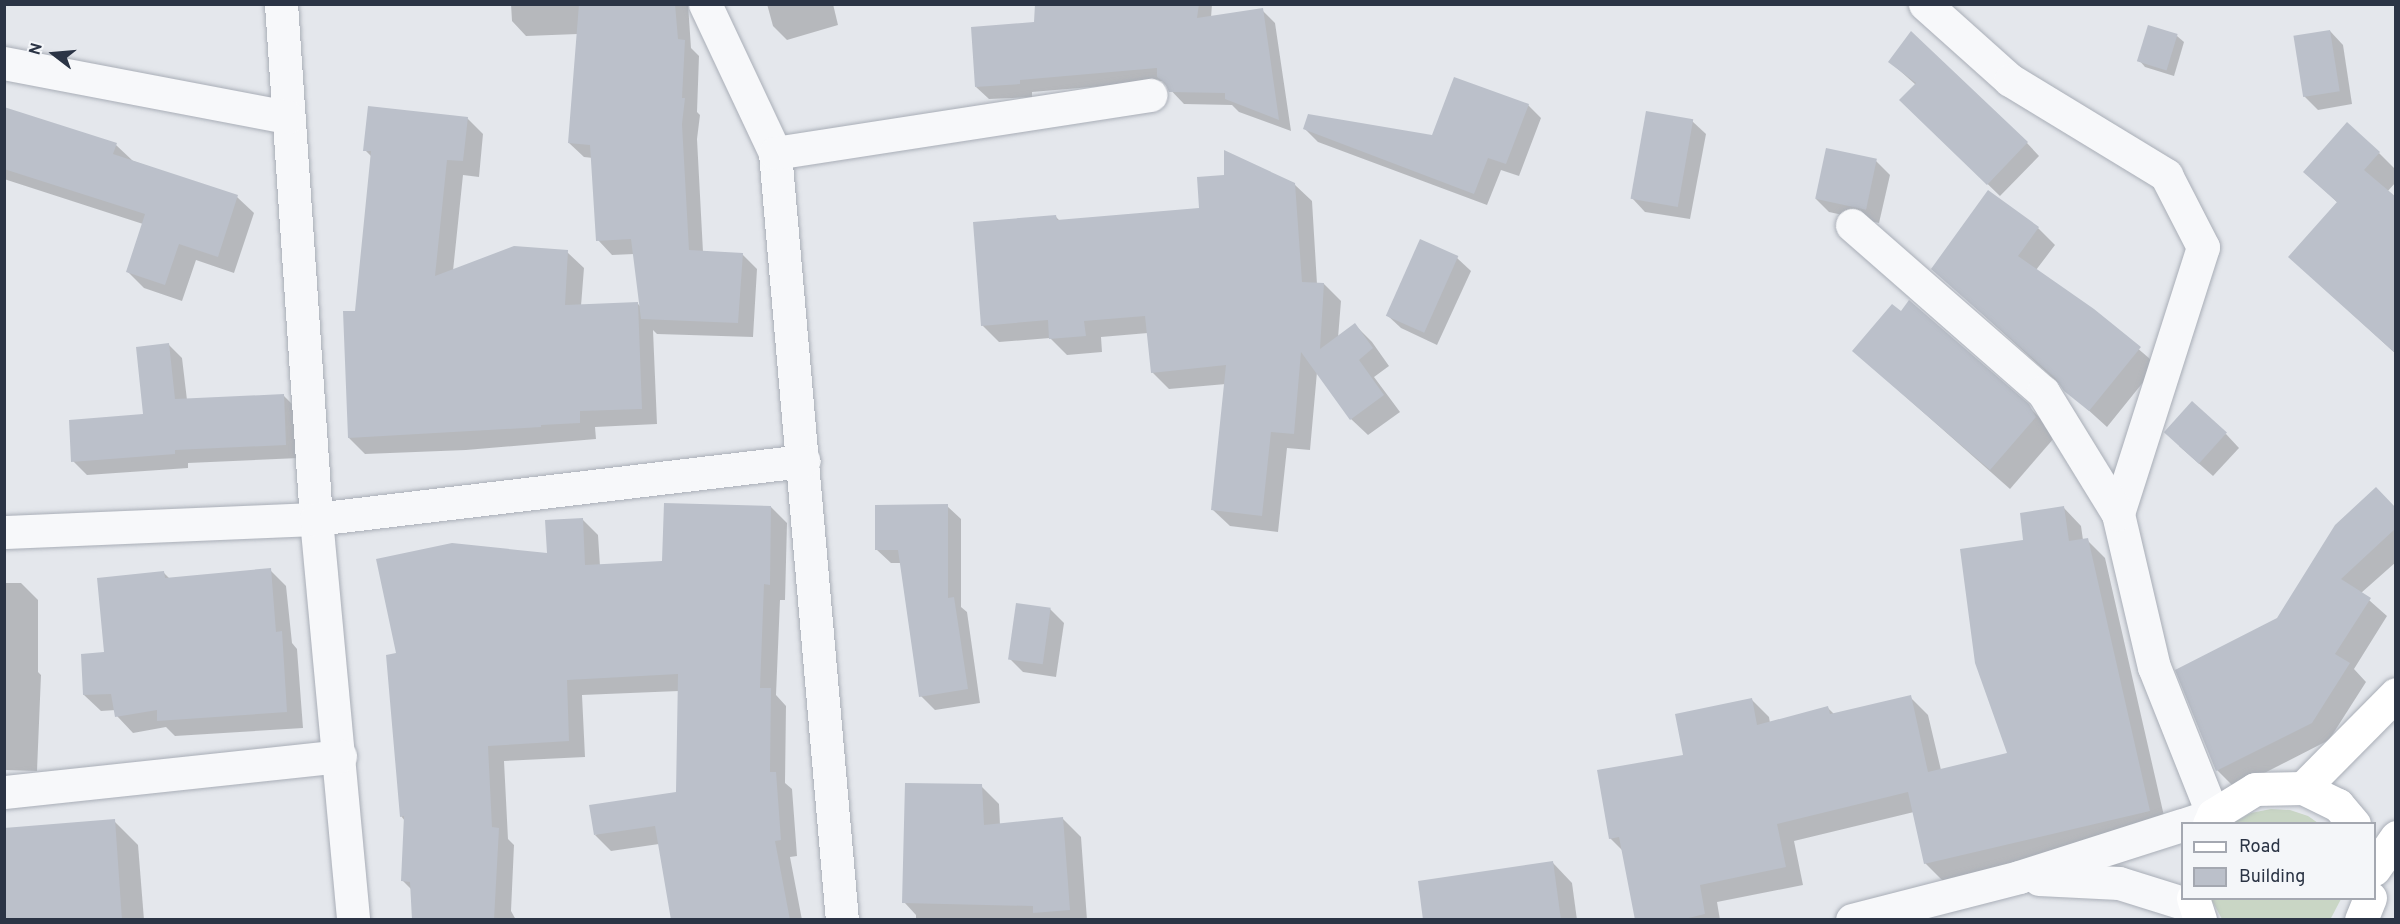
<!DOCTYPE html>
<style>
body{margin:0}
#map{position:relative;width:2400px;height:924px;overflow:hidden;background:#e4e7ec;font-family:Overpass,sans-serif}
div>[style]{position:absolute}
[style*='--x']{left:calc(var(--x)*1px);top:calc(var(--y)*1px);width:calc(var(--w)*1px);rotate:calc(var(--a)*1deg)}
.green>*{inset:0;background:#c9d6c5}
.shadow>*{inset:0;background:#0003}
.building>*{inset:0;background:#bbc0ca;transform-origin:0 0}
.roads{filter:drop-shadow(0 0 2px #a9aeb7) drop-shadow(0 0 2px #a9aeb7)}
.minor>*{height:33px;margin:-16.5px;padding:0 16.5px;transform-origin:16.5px;border-radius:16.5px;background:#f7f8fa}
.major>*{height:33px;margin:-16.5px;padding:0 16.5px;transform-origin:16.5px;border-radius:16.5px;background:#fff}
span{translate:-50% -50%;white-space:nowrap;text-align:center;line-height:1.15;-webkit-text-stroke:4.5px #f4f6f9;paint-order:stroke}
.frame{position:absolute;inset:0;border:6px solid #2b3445;pointer-events:none}
.legend{position:absolute;left:2181px;top:822px;width:195px;height:78px;box-sizing:border-box;background:#f4f6f9;border:2px solid #a4a8b1;margin:0;padding:8px 10px;list-style:none;font-size:18px;color:#2b3445}
.legend li{display:flex;align-items:center;gap:12px;height:30px}
.legend b{width:30px;border:2px solid #a4a8b1}
.north{position:absolute;left:24px;top:24px;width:60px;height:60px;-webkit-text-stroke:4px #f4f6f9;paint-order:stroke;rotate:286deg;font-size:16px;font-weight:700;line-height:24px;text-align:center;color:#2b3445}
.north::after{content:'';display:block;margin:auto;width:21px;height:27px;background:#2b3445;clip-path:polygon(50% 0,100% 100%,50% 72%,0 100%)}
</style>
<div id="map">
<div class="green">
<div style="clip-path:polygon(2271px 809px,2290px 810px,2308px 816px,2318px 823px,2233px 823px,2251px 813px)"></div>
<div style="clip-path:polygon(2211px 899px,2211px 898px,2341px 899px,2330px 920px,2222px 919px)"></div>
</div>
<div class="shadow">
<div style="clip-path:polygon(511px 4px,688px 4px,691px 48px,699px 56px,697px 112px,700px 115px,697px 139px,703px 252px,742px 254px,757px 269px,753px 337px,657px 334px,653px 330px,657px 424px,595px 427px,596px 439px,466px 450px,365px 454px,349px 438px,356px 312px,372px 157px,365px 150px,467px 118px,483px 134px,479px 177px,463px 175px,453px 271px,567px 252px,584px 268px,581px 306px,637px 303px,641px 307px,634px 254px,612px 255px,598px 240px,593px 158px,584px 157px,569px 143px,578px 34px,526px 36px,512px 21px)"></div>
<div style="clip-path:polygon(767px 4px,833px 4px,838px 25px,787px 40px,773px 26px)"></div>
<div style="clip-path:polygon(1051px 4px,1212px 4px,1211px 18px,1262px 10px,1275px 23px,1291px 131px,1239px 112px,1232px 105px,1184px 104px,1162px 81px,1032px 92px,1032px 97px,989px 99px,976px 87px,1052px 22px)"></div>
<div style="clip-path:polygon(2330px 31px,2343px 45px,2352px 104px,2318px 110px,2304px 96px)"></div>
<div style="clip-path:polygon(2177px 36px,2184px 42px,2174px 76px,2145px 67px,2139px 60px)"></div>
<div style="clip-path:polygon(1890px 62px,2027px 143px,2039px 156px,2000px 196px,1914px 113px,1916px 85px)"></div>
<div style="clip-path:polygon(1528px 105px,1541px 118px,1519px 176px,1501px 170px,1487px 205px,1318px 142px,1305px 129px,1433px 137px)"></div>
<div style="clip-path:polygon(4px 109px,116px 145px,133px 161px,237px 197px,254px 213px,234px 273px,196px 260px,182px 301px,144px 288px,127px 271px,143px 224px,4px 179px)"></div>
<div style="clip-path:polygon(1692px 121px,1706px 134px,1690px 219px,1645px 212px,1632px 198px)"></div>
<div style="clip-path:polygon(2379px 153px,2396px 170px,2396px 182px,2387px 192px,2396px 199px,2396px 354px,2290px 257px,2338px 203px,2305px 172px)"></div>
<div style="clip-path:polygon(1876px 161px,1890px 175px,1879px 223px,1829px 212px,1816px 199px)"></div>
<div style="clip-path:polygon(1294px 184px,1312px 201px,1317px 284px,1324px 284px,1341px 301px,1338px 338px,1355px 325px,1372px 342px,1389px 366px,1374px 377px,1400px 412px,1368px 435px,1351px 419px,1317px 372px,1310px 450px,1287px 448px,1278px 532px,1230px 526px,1213px 510px,1226px 384px,1169px 389px,1152px 372px,1148px 333px,1101px 337px,1102px 352px,1067px 355px,1050px 338px,999px 342px,982px 325px,1056px 217px,1061px 222px,1200px 209px)"></div>
<div style="clip-path:polygon(2038px 228px,2055px 245px,2036px 270px,2093px 310px,2157px 365px,2107px 427px,1933px 269px)"></div>
<div style="clip-path:polygon(1457px 258px,1471px 271px,1437px 345px,1401px 328px,1387px 315px)"></div>
<div style="clip-path:polygon(168px 344px,182px 358px,187px 400px,283px 395px,297px 409px,299px 458px,188px 463px,188px 468px,87px 475px,73px 461px,145px 416px)"></div>
<div style="clip-path:polygon(1854px 351px,2027px 405px,2048px 426px,2055px 437px,2010px 489px)"></div>
<div style="clip-path:polygon(2226px 434px,2239px 448px,2213px 476px,2179px 446px)"></div>
<div style="clip-path:polygon(947px 506px,961px 519px,961px 607px,967px 612px,980px 703px,935px 710px,921px 696px,901px 563px,891px 563px,877px 550px)"></div>
<div style="clip-path:polygon(771px 507px,787px 523px,785px 600px,780px 600px,776px 695px,786px 706px,785px 783px,792px 789px,797px 856px,790px 857px,802px 920px,673px 920px,659px 844px,611px 851px,595px 835px,678px 793px,679px 691px,582px 695px,585px 757px,504px 761px,508px 839px,514px 845px,511px 911px,516px 920px,414px 920px,412px 890px,403px 881px,405px 821px,401px 816px,398px 655px,548px 555px,582px 519px,598px 535px,600px 566px,663px 563px)"></div>
<div style="clip-path:polygon(2064px 508px,2081px 526px,2083px 540px,2087px 540px,2105px 558px,2167px 829px,1943px 881px,1925px 863px,1914px 812px,1794px 841px,1803px 885px,1717px 902px,1720px 920px,1636px 920px,1623px 851px,1610px 838px,1685px 756px,1751px 699px,1769px 717px,1770px 723px,1828px 708px,1834px 714px,1910px 697px,1928px 715px,1941px 770px,2009px 754px,2025px 542px)"></div>
<div style="clip-path:polygon(2396px 509px,2396px 562px,2361px 593px,2387px 616px,2354px 669px,2366px 682px,2329px 740px,2235px 788px,2217px 770px,2278px 619px)"></div>
<div style="clip-path:polygon(270px 570px,286px 586px,292px 643px,297px 649px,303px 728px,175px 736px,166px 727px,133px 733px,117px 716px,116px 710px,101px 711px,84px 695px,106px 654px,164px 573px,170px 579px)"></div>
<div style="clip-path:polygon(4px 583px,21px 583px,38px 600px,38px 672px,41px 675px,37px 771px,4px 770px)"></div>
<div style="clip-path:polygon(1050px 609px,1064px 623px,1056px 677px,1023px 672px,1010px 659px)"></div>
<div style="clip-path:polygon(981px 786px,999px 804px,1000px 825px,1062px 818px,1081px 837px,1087px 920px,916px 920px,916px 915px,904px 902px)"></div>
<div style="clip-path:polygon(114px 821px,138px 845px,144px 920px,4px 920px)"></div>
<div style="clip-path:polygon(1553px 863px,1572px 883px,1577px 920px,1425px 920px)"></div>
</div>
<div class="building">
<div style="clip-path:polygon(579px 4px,675px 4px,678px 39px,685px 40px,682px 98px,685px 98px,682px 124px,689px 250px,743px 253px,738px 323px,641px 319px,631px 239px,596px 241px,590px 145px,568px 143px)"></div>
<div style="clip-path:polygon(1035px 4px,1199px 4px,1197px 18px,1263px 8px,1279px 120px,1225px 99px,1225px 93px,1169px 92px,1165px 83px,1157px 77px,1157px 68px,1020px 80px,1020px 84px,975px 87px,971px 27px,1034px 22px)"></div>
<div style="left:2148px;top:25px;width:31px;height:38px;rotate:17deg"></div>
<div style="left:2330px;top:30px;width:62px;height:37px;rotate:81deg"></div>
<div style="clip-path:polygon(1911px 31px,2028px 142px,1987px 185px,1899px 100px,1916px 83px,1888px 62px)"></div>
<div style="clip-path:polygon(1454px 77px,1529px 104px,1506px 164px,1488px 158px,1474px 194px,1303px 129px,1308px 114px,1432px 135px)"></div>
<div style="clip-path:polygon(368px 106px,468px 117px,463px 161px,447px 160px,435px 276px,514px 246px,568px 250px,565px 305px,638px 302px,642px 409px,580px 411px,580px 423px,541px 425px,541px 427px,348px 438px,343px 311px,355px 311px,371px 151px,363px 151px)"></div>
<div style="clip-path:polygon(4px 107px,117px 143px,113px 154px,238px 195px,218px 257px,179px 244px,165px 285px,126px 272px,145px 214px,4px 169px)"></div>
<div style="left:1646px;top:111px;width:48px;height:89px;rotate:10deg"></div>
<div style="clip-path:polygon(2347px 122px,2380px 152px,2364px 170px,2396px 197px,2396px 354px,2288px 257px,2337px 202px,2303px 172px)"></div>
<div style="left:1826px;top:148px;width:52px;height:52px;rotate:12deg"></div>
<div style="clip-path:polygon(1224px 150px,1295px 183px,1302px 282px,1324px 283px,1320px 349px,1355px 323px,1373px 348px,1359px 360px,1384px 395px,1350px 420px,1301px 352px,1294px 434px,1271px 432px,1262px 516px,1211px 510px,1226px 365px,1151px 373px,1145px 316px,1084px 321px,1086px 336px,1049px 339px,1048px 320px,981px 326px,973px 222px,1056px 215px,1057px 220px,1199px 208px,1197px 177px,1224px 175px)"></div>
<div style="clip-path:polygon(1988px 190px,2039px 227px,2018px 256px,2094px 309px,2141px 347px,2089px 411px,2064px 391px,2055px 378px,1931px 269px)"></div>
<div style="left:1420px;top:239px;width:42px;height:84px;rotate:24deg"></div>
<div style="clip-path:polygon(1909px 300px,2029px 404px,2036px 417px,1990px 470px,1852px 351px,1892px 304px,1901px 311px)"></div>
<div style="clip-path:polygon(169px 343px,175px 399px,284px 394px,286px 445px,175px 450px,175px 454px,71px 462px,69px 420px,143px 414px,136px 347px)"></div>
<div style="left:2192px;top:401px;width:47px;height:42px;rotate:42deg"></div>
<div style="clip-path:polygon(2376px 487px,2396px 508px,2396px 528px,2341px 579px,2371px 598px,2335px 654px,2350px 663px,2312px 723px,2216px 771px,2175px 670px,2277px 618px,2335px 525px)"></div>
<div style="clip-path:polygon(664px 503px,771px 506px,770px 585px,764px 584px,760px 688px,771px 688px,770px 772px,776px 772px,781px 840px,775px 841px,790px 920px,671px 920px,655px 826px,594px 835px,589px 805px,676px 792px,678px 674px,567px 680px,569px 741px,488px 746px,492px 827px,499px 828px,494px 920px,412px 920px,410px 882px,401px 881px,404px 816px,400px 817px,386px 655px,396px 653px,376px 559px,452px 543px,547px 553px,545px 520px,583px 518px,585px 565px,662px 561px)"></div>
<div style="clip-path:polygon(948px 504px,948px 598px,954px 597px,968px 689px,919px 697px,898px 550px,875px 550px,875px 505px)"></div>
<div style="clip-path:polygon(2064px 506px,2069px 541px,2088px 538px,2150px 811px,1924px 864px,1908px 792px,1777px 824px,1786px 867px,1700px 885px,1705px 914px,1680px 920px,1635px 920px,1619px 837px,1609px 839px,1597px 770px,1683px 755px,1675px 714px,1752px 698px,1757px 725px,1828px 706px,1830px 714px,1911px 695px,1928px 772px,2007px 753px,1975px 663px,1960px 549px,2023px 540px,2020px 513px)"></div>
<div style="clip-path:polygon(271px 568px,276px 632px,282px 631px,287px 712px,157px 721px,157px 710px,115px 717px,111px 694px,83px 695px,81px 654px,104px 652px,97px 578px,164px 571px,165px 578px)"></div>
<div style="left:1016px;top:603px;width:35px;height:57px;rotate:8deg"></div>
<div style="clip-path:polygon(905px 783px,982px 784px,984px 825px,1063px 817px,1070px 910px,1033px 913px,1033px 906px,902px 903px)"></div>
<div style="clip-path:polygon(115px 819px,122px 920px,4px 920px,4px 828px)"></div>
<div style="clip-path:polygon(1553px 861px,1561px 920px,1423px 920px,1418px 881px)"></div>
</div>
<div class="roads">
<div class="minor">
<div style="--x:281;--y:4;--w:516;--a:86.11"></div>
<div style="--x:316;--y:519;--w:403;--a:84.7"></div>
<div style="--x:705;--y:4;--w:165;--a:64.8"></div>
<div style="--x:775;--y:153;--w:770;--a:85.01"></div>
<div style="--x:1925;--y:4;--w:114;--a:41.8"></div>
<div style="--x:2010;--y:80;--w:183;--a:31.3"></div>
<div style="--x:2166;--y:175;--w:81;--a:62.8"></div>
<div style="--x:2203;--y:247;--w:280;--a:107.7"></div>
<div style="--x:2118;--y:514;--w:157;--a:76.8"></div>
<div style="--x:2154;--y:667;--w:159;--a:68.3"></div>
<div style="--x:2213;--y:815;--w:28;--a:162"></div>
<div style="--x:4;--y:63;--w:289;--a:10.8"></div>
<div style="--x:775;--y:153;--w:380;--a:-8.8"></div>
<div style="--x:1852;--y:225;--w:254;--a:41.2"></div>
<div style="--x:2043;--y:392;--w:143;--a:58.4"></div>
<div style="--x:4;--y:532;--w:312;--a:-2.4"></div>
<div style="--x:316;--y:519;--w:491;--a:-6.8"></div>
<div style="--x:4;--y:792;--w:338;--a:-6.1"></div>
<div style="--x:2039;--y:879;--w:80;--a:2.9"></div>
<div style="--x:2119;--y:883;--w:77;--a:17.3"></div>
<div style="--x:1852;--y:920;--w:172;--a:-14.4"></div>
<div style="--x:2019;--y:877;--w:171;--a:-17.7"></div>
</div>
<div class="major">
<div style="--x:2303;--y:788;--w:132;--a:-45.3"></div>
<div style="--x:2209;--y:824;--w:10;--a:-66"></div>
<div style="--x:2213;--y:815;--w:49;--a:-31.8"></div>
<div style="--x:2255;--y:789;--w:48;--a:-1.2"></div>
<div style="--x:2303;--y:788;--w:39;--a:26"></div>
<div style="--x:2338;--y:805;--w:25;--a:50"></div>
<div style="--x:2374;--y:869;--w:39;--a:-55"></div>
<div style="--x:2193;--y:898;--w:23;--a:72"></div>
<div style="--x:2361;--y:920;--w:24;--a:-68"></div>
</div>
</div>
<div class="frame"></div>
<ul class="legend">
<li><b style="height:8px;background:#fff"></b>Road</li>
<li><b style="height:16px;background:#bbc0ca"></b>Building</li>
</ul>
<div class="north">N</div>
</div>
